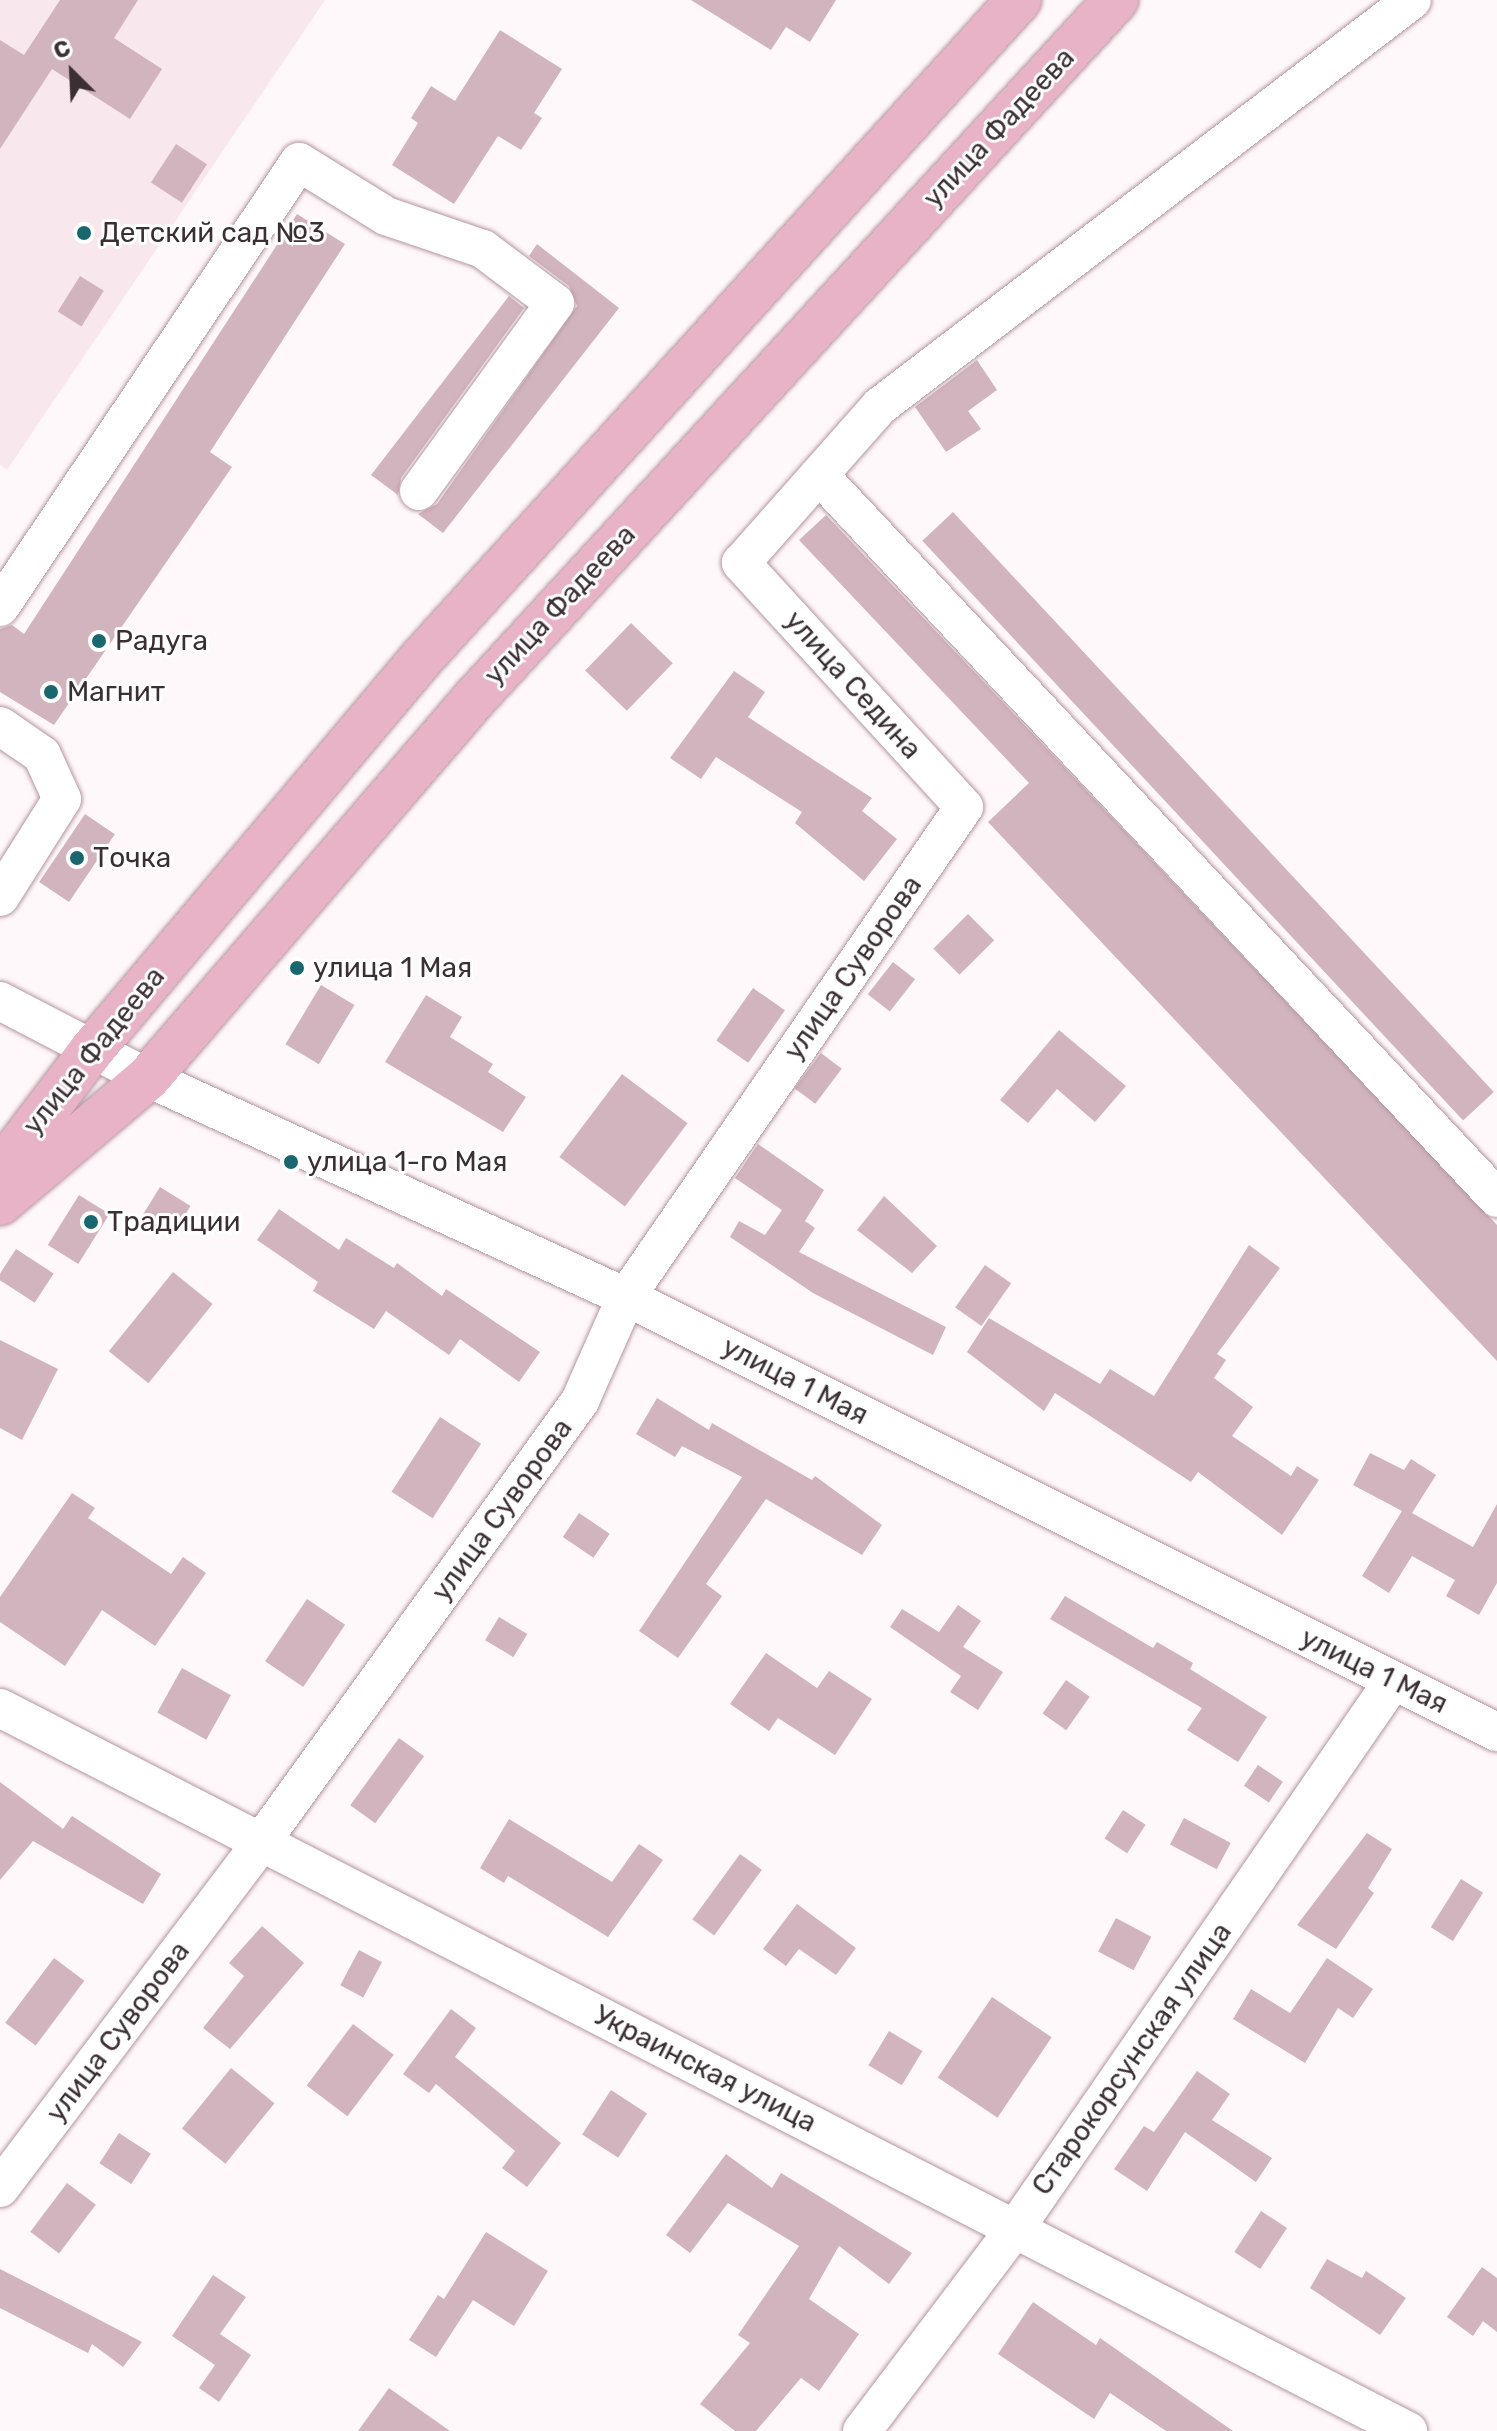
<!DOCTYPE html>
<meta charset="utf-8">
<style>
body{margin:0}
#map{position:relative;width:1497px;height:2431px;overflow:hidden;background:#fff8fa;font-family:Rubik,sans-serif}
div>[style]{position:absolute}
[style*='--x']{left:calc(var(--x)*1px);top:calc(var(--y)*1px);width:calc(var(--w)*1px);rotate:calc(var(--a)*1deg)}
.built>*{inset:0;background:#f8e8ed}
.building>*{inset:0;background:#d2b4be;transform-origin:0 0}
.roads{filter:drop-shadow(0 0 2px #b496a0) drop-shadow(0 0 2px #b496a0)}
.minor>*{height:38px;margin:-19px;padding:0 19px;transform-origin:19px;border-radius:19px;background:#fff}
.major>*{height:44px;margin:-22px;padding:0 22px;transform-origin:22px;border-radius:22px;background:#e8b2c7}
.dots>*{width:22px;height:22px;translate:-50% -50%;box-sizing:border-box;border:4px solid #fff;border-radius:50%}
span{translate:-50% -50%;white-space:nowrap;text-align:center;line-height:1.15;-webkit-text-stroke:6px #fff;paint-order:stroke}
.street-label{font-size:28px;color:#3b2f33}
.poi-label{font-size:28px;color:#3b2f33}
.left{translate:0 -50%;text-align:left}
.north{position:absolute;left:32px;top:32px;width:80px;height:80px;-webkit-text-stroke:6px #fff;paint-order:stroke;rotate:336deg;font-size:22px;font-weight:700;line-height:32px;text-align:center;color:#3b2f33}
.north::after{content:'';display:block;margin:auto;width:28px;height:36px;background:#3b2f33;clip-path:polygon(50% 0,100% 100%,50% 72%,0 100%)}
</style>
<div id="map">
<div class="built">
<div style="clip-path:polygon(0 0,325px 0,7px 470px,0 465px)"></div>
</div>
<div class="building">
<div style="clip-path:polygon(60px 0,138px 0,114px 38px,162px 69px,130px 119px,52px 69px,0 149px,0 40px,24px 55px)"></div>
<div style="clip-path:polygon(691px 0,836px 0,810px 42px,786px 27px,771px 50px)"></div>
<div style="clip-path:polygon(500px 30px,562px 69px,534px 113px,542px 118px,521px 150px,498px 136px,454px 204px,392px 165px,418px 123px,411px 118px,431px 86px,455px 101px)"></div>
<div style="left:176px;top:144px;width:37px;height:46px;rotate:33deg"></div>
<div style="clip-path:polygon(297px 214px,345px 244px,210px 452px,232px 467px,54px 725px,0 692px,0 629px,12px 625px,24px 634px)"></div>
<div style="clip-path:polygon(537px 244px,619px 308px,443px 533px,418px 514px,437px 504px,577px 306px,569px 286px,529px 256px)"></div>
<div style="left:80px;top:276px;width:28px;height:42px;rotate:32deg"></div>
<div style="clip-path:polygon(509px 296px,524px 308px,401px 478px,398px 495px,371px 475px)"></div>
<div style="clip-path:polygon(977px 360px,997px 390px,968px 411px,981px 429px,946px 452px,915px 407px)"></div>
<div style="left:953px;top:512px;width:793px;height:42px;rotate:47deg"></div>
<div style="clip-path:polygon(826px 515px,1497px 1225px,1497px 1361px,988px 822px,1029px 783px,799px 540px)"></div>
<div style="left:631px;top:623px;width:58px;height:66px;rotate:44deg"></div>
<div style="clip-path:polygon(734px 671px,765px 692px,748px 717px,872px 798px,862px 811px,897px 839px,864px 881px,795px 823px,802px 812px,716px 757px,701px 779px,670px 758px)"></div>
<div style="left:85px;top:814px;width:36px;height:82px;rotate:34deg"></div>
<div style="left:968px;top:914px;width:37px;height:49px;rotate:45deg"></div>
<div style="left:893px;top:962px;width:28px;height:41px;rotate:38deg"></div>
<div style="left:321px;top:985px;width:39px;height:69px;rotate:31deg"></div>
<div style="left:753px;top:988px;width:39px;height:64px;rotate:35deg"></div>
<div style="clip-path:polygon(426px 995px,462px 1017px,450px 1037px,493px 1064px,488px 1072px,526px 1097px,503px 1132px,385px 1062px)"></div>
<div style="clip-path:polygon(1059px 1030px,1126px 1086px,1095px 1122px,1057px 1089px,1028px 1123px,1000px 1100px)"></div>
<div style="left:821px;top:1053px;width:26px;height:44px;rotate:37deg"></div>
<div style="left:622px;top:1074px;width:82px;height:104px;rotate:37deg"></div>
<div style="clip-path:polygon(758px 1144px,824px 1190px,805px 1221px,815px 1228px,799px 1252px,946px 1327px,933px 1355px,813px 1293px,730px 1237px,739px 1221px,765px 1235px,782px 1210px,735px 1178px)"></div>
<div style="left:160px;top:1187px;width:36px;height:32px;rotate:32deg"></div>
<div style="left:79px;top:1195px;width:36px;height:59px;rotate:32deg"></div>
<div style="clip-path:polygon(884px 1196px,937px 1246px,912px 1273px,857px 1230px)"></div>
<div style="clip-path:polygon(279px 1209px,339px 1250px,346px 1238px,394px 1268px,397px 1263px,442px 1296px,446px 1289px,540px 1352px,519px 1382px,460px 1339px,449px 1355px,386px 1311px,374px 1329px,313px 1291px,318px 1282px,257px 1240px)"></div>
<div style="clip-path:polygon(1249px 1245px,1280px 1268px,1217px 1354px,1226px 1360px,1214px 1378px,1253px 1407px,1232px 1436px,1291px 1476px,1297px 1466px,1319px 1480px,1282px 1535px,1198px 1472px,1191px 1482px,1055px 1393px,1044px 1411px,967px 1352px,989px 1318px,1100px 1384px,1110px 1369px,1154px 1396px)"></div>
<div style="left:16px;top:1249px;width:45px;height:35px;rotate:33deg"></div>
<div style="left:985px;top:1265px;width:32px;height:52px;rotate:35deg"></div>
<div style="left:173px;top:1272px;width:51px;height:102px;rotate:39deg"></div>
<div style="clip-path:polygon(0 1340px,58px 1369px,22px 1440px,0 1428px)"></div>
<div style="clip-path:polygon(657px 1398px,709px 1430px,712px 1423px,812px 1480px,815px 1476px,882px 1525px,862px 1555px,766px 1499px,706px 1584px,722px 1596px,678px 1658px,639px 1631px,742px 1477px,682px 1446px,675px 1457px,636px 1434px)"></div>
<div style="left:440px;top:1417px;width:49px;height:89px;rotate:33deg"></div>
<div style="clip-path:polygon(1370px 1453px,1404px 1470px,1411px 1459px,1436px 1475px,1412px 1513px,1473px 1547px,1497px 1504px,1497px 1583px,1479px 1615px,1446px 1596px,1455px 1580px,1412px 1556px,1389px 1593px,1362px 1576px,1402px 1511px,1353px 1485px)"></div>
<div style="clip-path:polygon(72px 1493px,95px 1508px,88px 1518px,171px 1574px,183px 1557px,206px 1573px,155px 1646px,102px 1610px,65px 1666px,0 1622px,0 1597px)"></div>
<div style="left:579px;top:1513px;width:37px;height:29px;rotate:34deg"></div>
<div style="clip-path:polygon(1065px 1596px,1153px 1648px,1157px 1642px,1193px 1663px,1190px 1669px,1267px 1717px,1238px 1762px,1187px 1730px,1202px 1708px,1050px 1619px)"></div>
<div style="left:307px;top:1599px;width:46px;height:75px;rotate:34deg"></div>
<div style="clip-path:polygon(958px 1605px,981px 1621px,963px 1647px,1003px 1672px,978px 1710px,950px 1692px,961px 1676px,890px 1627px,902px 1609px,939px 1632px)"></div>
<div style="left:499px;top:1617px;width:33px;height:27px;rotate:31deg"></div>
<div style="clip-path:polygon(766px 1653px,817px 1688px,829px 1671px,872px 1699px,835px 1755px,778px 1718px,769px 1731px,730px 1704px)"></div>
<div style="left:182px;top:1668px;width:56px;height:51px;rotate:29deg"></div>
<div style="left:1066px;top:1680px;width:29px;height:41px;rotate:35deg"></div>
<div style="left:399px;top:1738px;width:31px;height:83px;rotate:36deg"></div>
<div style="left:1258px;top:1765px;width:30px;height:25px;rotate:34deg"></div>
<div style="clip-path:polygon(0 1782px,63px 1829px,72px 1816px,161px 1874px,143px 1904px,33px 1841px,0 1880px)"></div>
<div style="left:1123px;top:1810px;width:27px;height:34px;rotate:33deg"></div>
<div style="left:1184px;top:1818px;width:53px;height:30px;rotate:28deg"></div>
<div style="clip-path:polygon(509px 1819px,612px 1882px,639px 1844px,663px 1860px,608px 1937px,508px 1876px,504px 1883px,480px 1868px)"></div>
<div style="clip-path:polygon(1367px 1833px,1392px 1849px,1368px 1888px,1374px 1893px,1336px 1949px,1297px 1925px)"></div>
<div style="left:740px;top:1854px;width:27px;height:81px;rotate:36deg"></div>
<div style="left:1461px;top:1879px;width:26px;height:57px;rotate:32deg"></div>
<div style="clip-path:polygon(797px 1904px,856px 1948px,836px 1975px,799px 1949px,786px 1966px,763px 1949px)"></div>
<div style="left:1116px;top:1918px;width:40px;height:38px;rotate:28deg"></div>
<div style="clip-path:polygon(262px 1926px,304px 1963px,230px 2049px,203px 2028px,244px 1976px,229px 1963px)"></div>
<div style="left:359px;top:1950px;width:26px;height:40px;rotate:28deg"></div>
<div style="left:54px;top:1958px;width:38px;height:81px;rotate:37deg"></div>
<div style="clip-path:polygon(1327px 1958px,1373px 1989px,1353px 2018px,1338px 2008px,1305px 2063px,1233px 2019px,1251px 1989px,1290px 2013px)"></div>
<div style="left:992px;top:1997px;width:72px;height:97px;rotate:34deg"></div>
<div style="clip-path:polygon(451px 2009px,476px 2028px,455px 2057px,561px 2143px,527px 2187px,502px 2168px,515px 2151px,436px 2084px,429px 2093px,403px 2074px)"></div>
<div style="left:353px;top:2024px;width:51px;height:77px;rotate:37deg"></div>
<div style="left:889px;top:2031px;width:39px;height:40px;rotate:31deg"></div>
<div style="left:231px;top:2068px;width:56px;height:78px;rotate:39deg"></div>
<div style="clip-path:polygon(1197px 2071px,1230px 2094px,1212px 2120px,1272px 2158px,1256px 2182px,1185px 2132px,1147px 2191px,1114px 2169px,1144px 2126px,1154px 2132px)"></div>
<div style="left:611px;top:2090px;width:43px;height:53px;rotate:33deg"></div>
<div style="left:119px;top:2133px;width:38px;height:36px;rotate:33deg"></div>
<div style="clip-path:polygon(726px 2154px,772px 2188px,781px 2173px,912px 2253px,889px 2284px,839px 2246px,809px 2299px,859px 2334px,819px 2391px,801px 2378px,756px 2431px,735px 2431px,700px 2404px,750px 2343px,738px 2335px,799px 2246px,728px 2203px,690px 2253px,666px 2235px)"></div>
<div style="left:67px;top:2183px;width:36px;height:61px;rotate:37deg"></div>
<div style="left:1261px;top:2211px;width:31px;height:49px;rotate:33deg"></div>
<div style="clip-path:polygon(486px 2232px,548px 2271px,514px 2326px,473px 2300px,436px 2357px,409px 2340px,438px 2295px,444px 2299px)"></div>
<div style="clip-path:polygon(1327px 2259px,1362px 2278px,1366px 2271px,1406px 2298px,1380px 2335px,1310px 2288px)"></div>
<div style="clip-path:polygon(1482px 2267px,1497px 2278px,1497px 2332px,1483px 2321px,1473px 2336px,1447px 2317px)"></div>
<div style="clip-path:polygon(0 2269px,94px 2317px,142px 2342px,123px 2367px,92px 2344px,88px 2353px,0 2308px)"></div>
<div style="clip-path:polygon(213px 2275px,246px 2297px,220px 2334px,251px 2355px,219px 2402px,199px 2388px,215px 2365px,172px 2336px)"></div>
<div style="clip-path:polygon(1033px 2302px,1096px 2345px,1100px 2338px,1233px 2431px,1166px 2431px,1110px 2393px,1094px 2419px,998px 2354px)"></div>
<div style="clip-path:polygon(389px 2388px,450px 2431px,358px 2431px)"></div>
</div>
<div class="roads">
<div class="minor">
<div style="--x:819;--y:475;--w:991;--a:46.84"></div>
<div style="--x:0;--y:607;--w:536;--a:-56.1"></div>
<div style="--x:299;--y:162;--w:102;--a:31.8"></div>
<div style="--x:386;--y:216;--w:102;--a:18.8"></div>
<div style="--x:483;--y:249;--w:90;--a:36.9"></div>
<div style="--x:555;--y:303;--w:232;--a:125.9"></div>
<div style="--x:0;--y:726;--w:51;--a:34.6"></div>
<div style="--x:42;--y:755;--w:48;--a:65.6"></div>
<div style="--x:62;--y:799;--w:116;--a:122.3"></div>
<div style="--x:0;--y:1001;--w:167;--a:27.5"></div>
<div style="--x:148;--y:1078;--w:526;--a:24.62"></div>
<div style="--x:626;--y:1297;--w:974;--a:26.54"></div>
<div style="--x:0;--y:1708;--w:1583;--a:27.18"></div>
<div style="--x:0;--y:2188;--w:430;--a:-52.9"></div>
<div style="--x:259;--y:1845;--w:548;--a:-54.13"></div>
<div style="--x:580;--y:1401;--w:114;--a:-66.1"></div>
<div style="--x:626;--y:1297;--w:595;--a:-55.4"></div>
<div style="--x:964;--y:807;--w:331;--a:-132.4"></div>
<div style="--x:741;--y:563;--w:210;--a:-48.5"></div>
<div style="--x:880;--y:406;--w:669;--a:-37.35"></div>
<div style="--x:862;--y:2431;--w:257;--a:-52.9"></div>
<div style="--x:1017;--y:2226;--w:662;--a:-55.4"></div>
</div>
<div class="major">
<div style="--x:0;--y:1171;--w:151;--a:-52.8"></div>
<div style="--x:91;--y:1051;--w:512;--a:-49.91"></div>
<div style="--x:421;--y:659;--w:890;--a:-47.78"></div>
<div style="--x:0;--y:1203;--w:194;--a:-40.2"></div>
<div style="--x:148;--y:1078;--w:501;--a:-49.29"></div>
<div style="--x:475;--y:698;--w:948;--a:-47.44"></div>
</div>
</div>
<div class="dots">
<div style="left:84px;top:233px;background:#1a666f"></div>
<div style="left:99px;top:641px;background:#1a666f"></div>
<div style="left:51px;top:692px;background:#1a666f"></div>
<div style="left:77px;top:858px;background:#1a666f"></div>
<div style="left:297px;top:968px;background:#1a666f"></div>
<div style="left:291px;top:1162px;background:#1a666f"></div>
<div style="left:91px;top:1222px;background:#1a666f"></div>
</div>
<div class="street-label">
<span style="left:999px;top:128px;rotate:-47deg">улица Фадеева</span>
<span style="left:560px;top:605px;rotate:-47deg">улица Фадеева</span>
<span style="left:853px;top:685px;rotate:48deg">улица Седина</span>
<span style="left:853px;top:968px;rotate:-55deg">улица Суворова</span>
<span style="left:94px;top:1051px;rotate:-51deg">улица Фадеева</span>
<span style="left:795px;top:1381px;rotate:27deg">улица 1 Мая</span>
<span style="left:502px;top:1510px;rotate:-54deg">улица Суворова</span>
<span style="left:1374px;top:1671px;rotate:26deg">улица 1 Мая</span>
<span style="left:118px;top:2032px;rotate:-53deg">улица Суворова</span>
<span style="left:1132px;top:2059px;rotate:-55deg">Старокорсунская улица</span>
<span style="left:705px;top:2069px;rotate:27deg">Украинская улица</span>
</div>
<div class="poi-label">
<span class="left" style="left:100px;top:233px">Детский сад №3</span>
<span class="left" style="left:115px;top:641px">Радуга</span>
<span class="left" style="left:67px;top:692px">Магнит</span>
<span class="left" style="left:93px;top:858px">Точка</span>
<span class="left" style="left:313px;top:968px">улица 1 Мая</span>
<span class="left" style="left:307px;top:1162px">улица 1-го Мая</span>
<span class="left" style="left:107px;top:1222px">Традиции</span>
</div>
<div class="north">С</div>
</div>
